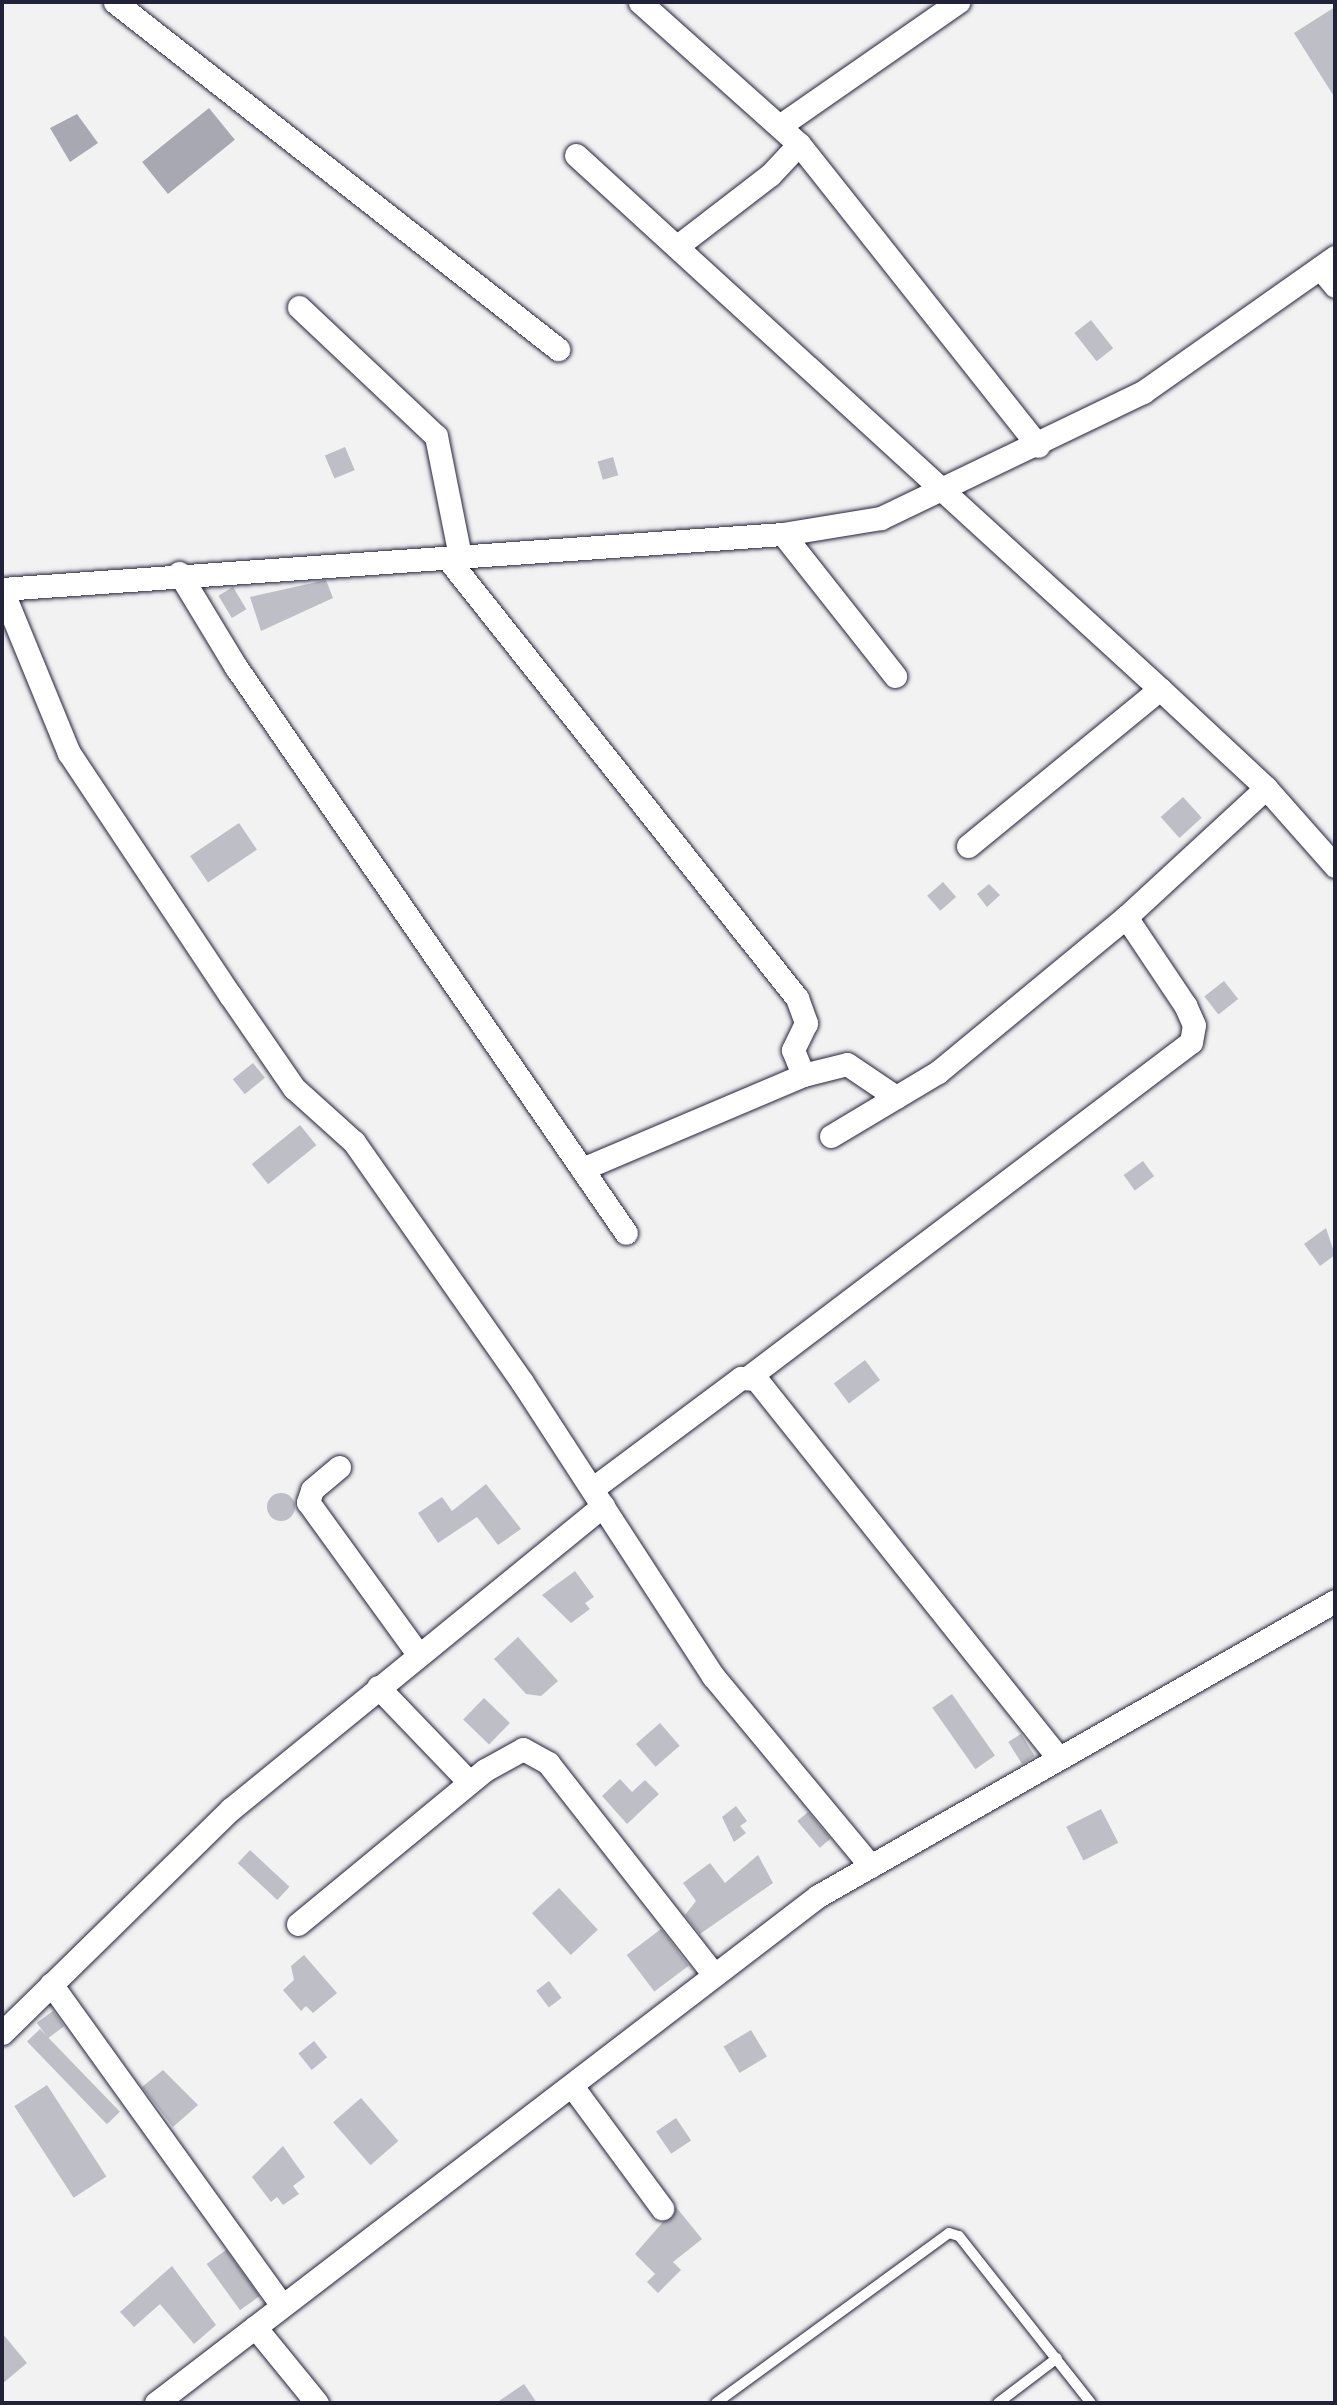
<!DOCTYPE html>
<style>
body{margin:0}
#map{position:relative;width:1337px;height:2405px;overflow:hidden;background:#f2f2f3;font-family:Mynerve,sans-serif}
div>[style]{position:absolute}
[style*='--x']{left:calc(var(--x)*1px);top:calc(var(--y)*1px);width:calc(var(--w)*1px);rotate:calc(var(--a)*1deg)}
.water>*{inset:0;background:#a8a8b2;transform-origin:0 0}
.building>*{inset:0;background:#bebec6;transform-origin:0 0}
.round{border-radius:50%}
.roads{filter:drop-shadow(0 0 2px #22223b) drop-shadow(0 0 2px #22223b)}
.service>*{height:10px;margin:-5px;padding:0 5px;transform-origin:5px;border-radius:5px;background:#fff}
.minor>*{height:23px;margin:-11.5px;padding:0 11.5px;transform-origin:11.5px;border-radius:11.5px;background:#fff}
span{translate:-50% -50%;white-space:nowrap;text-align:center;line-height:1.15;-webkit-text-stroke:5px #fff;paint-order:stroke}
.frame{position:absolute;inset:0;border:4px solid #22223b;pointer-events:none}
</style>
<div id="map">
<div class="water">
<div style="left:209px;top:108px;width:41px;height:86px;rotate:51deg"></div>
<div style="clip-path:polygon(77px 114px,98px 143px,70px 162px,50px 128px)"></div>
</div>
<div class="building">
<div style="clip-path:polygon(1335px 7px,1335px 98px,1294px 33px)"></div>
<div style="left:1091px;top:320px;width:36px;height:21px;rotate:52deg"></div>
<div style="left:345px;top:447px;width:25px;height:22px;rotate:67deg"></div>
<div style="left:613px;top:457px;width:19px;height:16px;rotate:74deg"></div>
<div style="clip-path:polygon(326px 580px,333px 598px,261px 631px,250px 597px)"></div>
<div style="left:233px;top:587px;width:26px;height:17px;rotate:59deg"></div>
<div style="left:1183px;top:797px;width:28px;height:30px;rotate:48deg"></div>
<div style="left:239px;top:823px;width:32px;height:59px;rotate:56deg"></div>
<div style="left:943px;top:882px;width:20px;height:21px;rotate:49deg"></div>
<div style="clip-path:polygon(989px 884px,1000px 895px,987px 907px,977px 894px)"></div>
<div style="left:1224px;top:981px;width:23px;height:25px;rotate:52deg"></div>
<div style="left:253px;top:1063px;width:19px;height:26px;rotate:51deg"></div>
<div style="left:300px;top:1125px;width:26px;height:62px;rotate:51deg"></div>
<div style="left:1143px;top:1161px;width:19px;height:24px;rotate:54deg"></div>
<div style="clip-path:polygon(1326px 1228px,1335px 1255px,1320px 1266px,1304px 1244px)"></div>
<div style="left:865px;top:1360px;width:25px;height:39px;rotate:53deg"></div>
<div style="clip-path:polygon(486px 1484px,521px 1529px,498px 1545px,477px 1517px,438px 1543px,418px 1513px,442px 1497px,452px 1511px)"></div>
<div class="round" style="left:267px;top:1493px;width:28px;height:28px"></div>
<div style="clip-path:polygon(575px 1571px,594px 1597px,585px 1603px,590px 1609px,571px 1623px,542px 1595px)"></div>
<div style="clip-path:polygon(518px 1637px,558px 1681px,541px 1696px,526px 1694px,494px 1659px)"></div>
<div style="left:952px;top:1694px;width:75px;height:24px;rotate:55deg"></div>
<div style="left:484px;top:1698px;width:36px;height:30px;rotate:44deg"></div>
<div style="left:660px;top:1723px;width:30px;height:32px;rotate:49deg"></div>
<div style="left:1021px;top:1734px;width:26px;height:15px;rotate:58deg"></div>
<div style="clip-path:polygon(620px 1779px,632px 1792px,645px 1780px,659px 1794px,627px 1824px,602px 1796px)"></div>
<div style="clip-path:polygon(736px 1806px,747px 1821px,740px 1826px,746px 1833px,734px 1842px,722px 1817px)"></div>
<div style="left:1101px;top:1809px;width:38px;height:39px;rotate:63deg"></div>
<div style="left:808px;top:1812px;width:35px;height:14px;rotate:50deg"></div>
<div style="left:250px;top:1850px;width:54px;height:18px;rotate:43deg"></div>
<div style="clip-path:polygon(758px 1855px,773px 1883px,700px 1934px,685px 1915px,696px 1901px,683px 1883px,710px 1863px,725px 1883px)"></div>
<div style="left:559px;top:1888px;width:57px;height:37px;rotate:47deg"></div>
<div style="left:661px;top:1929px;width:46px;height:43px;rotate:53deg"></div>
<div style="clip-path:polygon(304px 1955px,337px 1993px,313px 2013px,306px 2006px,301px 2011px,283px 1990px,294px 1980px,291px 1966px)"></div>
<div style="left:549px;top:1981px;width:21px;height:16px;rotate:53deg"></div>
<div style="left:53px;top:2011px;width:19px;height:20px;rotate:54deg"></div>
<div style="left:40px;top:2029px;width:115px;height:18px;rotate:46deg"></div>
<div style="left:751px;top:2030px;width:31px;height:32px;rotate:59deg"></div>
<div style="left:314px;top:2041px;width:21px;height:20px;rotate:51deg"></div>
<div style="clip-path:polygon(163px 2070px,198px 2105px,173px 2127px,142px 2087px)"></div>
<div style="left:47px;top:2085px;width:109px;height:39px;rotate:57deg"></div>
<div style="left:361px;top:2098px;width:57px;height:37px;rotate:49deg"></div>
<div style="left:676px;top:2118px;width:27px;height:24px;rotate:56deg"></div>
<div style="clip-path:polygon(283px 2146px,305px 2177px,293px 2186px,299px 2194px,283px 2205px,277px 2197px,271px 2202px,252px 2177px)"></div>
<div style="clip-path:polygon(676px 2207px,702px 2239px,673px 2262px,681px 2270px,658px 2293px,647px 2282px,655px 2274px,635px 2254px)"></div>
<div style="left:226px;top:2250px;width:57px;height:24px;rotate:54deg"></div>
<div style="clip-path:polygon(172px 2266px,216px 2325px,194px 2344px,160px 2304px,134px 2327px,120px 2312px)"></div>
<div style="clip-path:polygon(2px 2333px,27px 2363px,2px 2384px)"></div>
<div style="clip-path:polygon(524px 2384px,537px 2403px,496px 2403px)"></div>
</div>
<div class="roads">
<div class="service">
<div style="--x:716;--y:2403;--w:288;--a:-36.1"></div>
<div style="--x:949;--y:2233;--w:10;--a:17"></div>
<div style="--x:959;--y:2236;--w:213;--a:51.7"></div>
<div style="--x:998;--y:2403;--w:74;--a:-37.3"></div>
</div>
<div class="minor">
<div style="--x:115;--y:2;--w:563;--a:38.07"></div>
<div style="--x:640;--y:2;--w:213;--a:41.8"></div>
<div style="--x:799;--y:144;--w:385;--a:51.6"></div>
<div style="--x:781;--y:125;--w:216;--a:-34.8"></div>
<div style="--x:576;--y:155;--w:791;--a:42.44"></div>
<div style="--x:1160;--y:689;--w:145;--a:43"></div>
<div style="--x:1266;--y:788;--w:104;--a:48.5"></div>
<div style="--x:680;--y:244;--w:113;--a:-37.5"></div>
<div style="--x:770;--y:175;--w:42;--a:-46.9"></div>
<div style="--x:1320;--y:268;--w:23;--a:50"></div>
<div style="--x:299;--y:307;--w:188;--a:43.3"></div>
<div style="--x:436;--y:436;--w:122;--a:78.7"></div>
<div style="--x:783;--y:534;--w:181;--a:51.7"></div>
<div style="--x:448;--y:559;--w:561;--a:51.52"></div>
<div style="--x:797;--y:998;--w:27;--a:70"></div>
<div style="--x:806;--y:1023;--w:30;--a:116"></div>
<div style="--x:793;--y:1050;--w:27;--a:68"></div>
<div style="--x:803;--y:1075;--w:45;--a:-14"></div>
<div style="--x:847;--y:1064;--w:59;--a:34"></div>
<div style="--x:179;--y:573;--w:110;--a:58.8"></div>
<div style="--x:236;--y:667;--w:687;--a:55.43"></div>
<div style="--x:2;--y:589;--w:783;--a:-4.03"></div>
<div style="--x:783;--y:534;--w:99;--a:-9.3"></div>
<div style="--x:881;--y:518;--w:291;--a:-25.7"></div>
<div style="--x:1143;--y:392;--w:235;--a:-35.1"></div>
<div style="--x:2;--y:590;--w:176;--a:67.7"></div>
<div style="--x:69;--y:753;--w:291;--a:56.4"></div>
<div style="--x:230;--y:995;--w:113;--a:55.5"></div>
<div style="--x:294;--y:1088;--w:81;--a:42"></div>
<div style="--x:354;--y:1142;--w:293;--a:55"></div>
<div style="--x:522;--y:1382;--w:351;--a:57"></div>
<div style="--x:713;--y:1676;--w:247;--a:50.3"></div>
<div style="--x:968;--y:846;--w:248;--a:-39.3"></div>
<div style="--x:831;--y:1136;--w:125;--a:-30.9"></div>
<div style="--x:938;--y:1072;--w:244;--a:-39.5"></div>
<div style="--x:1126;--y:917;--w:190;--a:-42.7"></div>
<div style="--x:582;--y:1169;--w:240;--a:-23"></div>
<div style="--x:750;--y:1376;--w:553;--a:-37.14"></div>
<div style="--x:1191;--y:1042;--w:17;--a:-80"></div>
<div style="--x:1194;--y:1025;--w:22;--a:-114"></div>
<div style="--x:1185;--y:1005;--w:106;--a:-123.8"></div>
<div style="--x:339;--y:1467;--w:35;--a:140"></div>
<div style="--x:312;--y:1490;--w:13;--a:108"></div>
<div style="--x:308;--y:1502;--w:188;--a:54.1"></div>
<div style="--x:592;--y:1489;--w:186;--a:-36.7"></div>
<div style="--x:741;--y:1378;--w:15;--a:4"></div>
<div style="--x:756;--y:1379;--w:485;--a:51.4"></div>
<div style="--x:378;--y:1687;--w:132;--a:46.2"></div>
<div style="--x:298;--y:1924;--w:242;--a:-39.5"></div>
<div style="--x:485;--y:1770;--w:43;--a:-28.9"></div>
<div style="--x:523;--y:1749;--w:29;--a:29"></div>
<div style="--x:548;--y:1763;--w:266;--a:51.9"></div>
<div style="--x:51;--y:1984;--w:395;--a:54.3"></div>
<div style="--x:2;--y:2033;--w:320;--a:-44.4"></div>
<div style="--x:231;--y:1809;--w:480;--a:-39.2"></div>
<div style="--x:572;--y:2086;--w:152;--a:53.6"></div>
<div style="--x:255;--y:2327;--w:98;--a:50.8"></div>
<div style="--x:156;--y:2403;--w:834;--a:-37.45"></div>
<div style="--x:818;--y:1896;--w:595;--a:-29.71"></div>
</div>
</div>
<div class="frame"></div>
</div>
